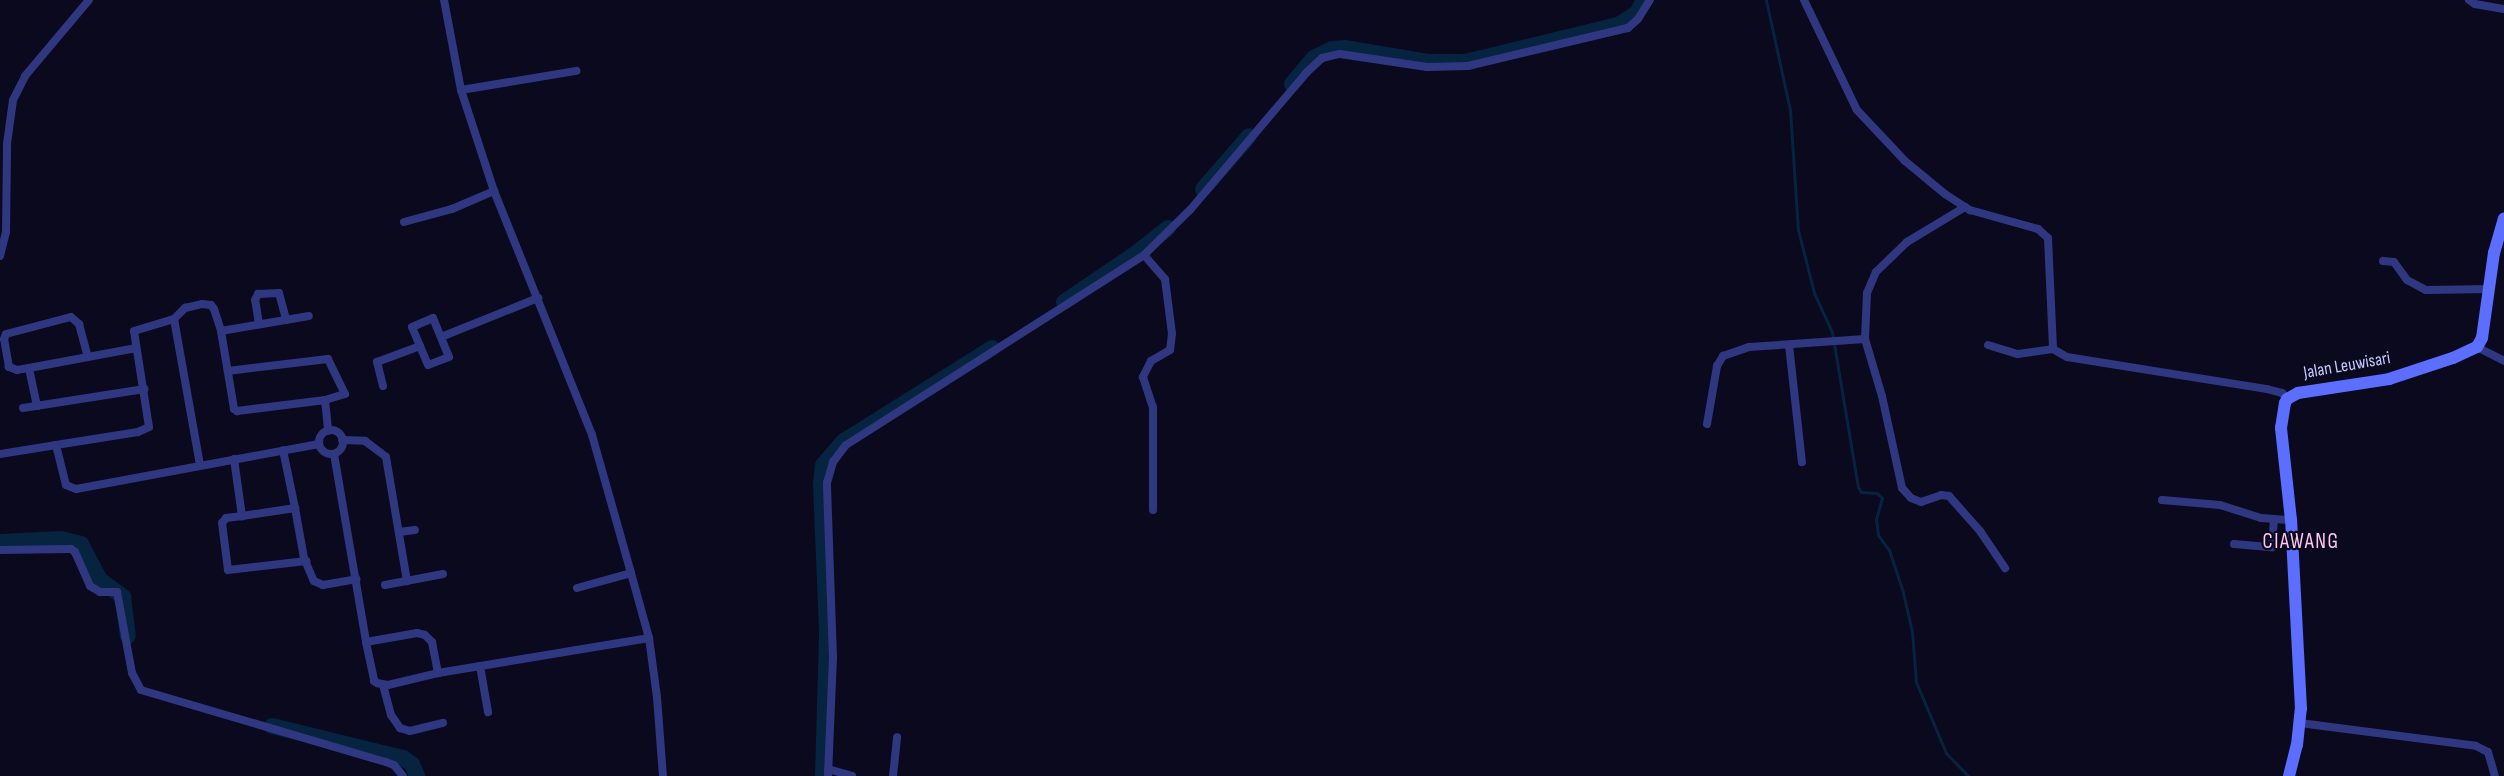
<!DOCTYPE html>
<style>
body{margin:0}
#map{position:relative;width:2504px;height:776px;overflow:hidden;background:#0a091d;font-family:"Sofia Sans Condensed",sans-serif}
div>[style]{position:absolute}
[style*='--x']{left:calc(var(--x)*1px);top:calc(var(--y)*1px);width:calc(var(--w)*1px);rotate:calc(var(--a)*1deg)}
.stream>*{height:3px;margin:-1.5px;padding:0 1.5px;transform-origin:1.5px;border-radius:1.5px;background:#062340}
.river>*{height:16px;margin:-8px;padding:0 8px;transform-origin:8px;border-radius:8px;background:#062340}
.street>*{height:8px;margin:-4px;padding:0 4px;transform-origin:4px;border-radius:4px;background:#2f3781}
.street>.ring{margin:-4px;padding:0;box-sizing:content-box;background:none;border:8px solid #2f3781;border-radius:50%}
.secondary>*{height:12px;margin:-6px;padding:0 6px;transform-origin:6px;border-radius:6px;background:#5c6eff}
span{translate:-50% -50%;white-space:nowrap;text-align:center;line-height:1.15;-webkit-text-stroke:4.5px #0a091d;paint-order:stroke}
.street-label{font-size:18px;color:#c5c7ff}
.quarter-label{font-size:21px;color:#ffc7f2;letter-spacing:1.5px}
</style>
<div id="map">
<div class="stream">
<div style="--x:1766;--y:0;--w:113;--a:77.7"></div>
<div style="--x:1790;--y:110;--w:120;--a:86.2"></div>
<div style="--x:1798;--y:230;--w:65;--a:75.7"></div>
<div style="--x:1814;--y:293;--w:43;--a:65.2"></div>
<div style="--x:1832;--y:332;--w:157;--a:80.5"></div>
<div style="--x:1858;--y:487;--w:6;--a:59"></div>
<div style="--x:1861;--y:492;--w:16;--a:4"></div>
<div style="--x:1877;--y:493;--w:7;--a:45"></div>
<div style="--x:1882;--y:498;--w:22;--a:106"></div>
<div style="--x:1876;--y:519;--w:16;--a:83"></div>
<div style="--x:1878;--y:535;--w:19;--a:54"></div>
<div style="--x:1889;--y:550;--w:44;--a:71.6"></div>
<div style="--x:1903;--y:592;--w:41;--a:77.3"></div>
<div style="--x:1912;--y:632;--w:50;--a:85.4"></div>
<div style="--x:1916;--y:682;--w:77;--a:67.1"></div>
<div style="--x:1946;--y:753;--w:32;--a:46"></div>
</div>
<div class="river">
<div style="--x:1292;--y:84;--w:34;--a:-50"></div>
<div style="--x:1314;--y:58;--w:20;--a:-27"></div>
<div style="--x:1332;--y:49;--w:13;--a:-4"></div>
<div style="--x:1345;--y:48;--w:84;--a:9.6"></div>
<div style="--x:1428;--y:62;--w:37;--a:0"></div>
<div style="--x:1465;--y:62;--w:157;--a:-13.6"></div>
<div style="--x:1618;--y:25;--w:22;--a:-32"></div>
<div style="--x:1637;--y:13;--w:15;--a:-62"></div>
<div style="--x:1203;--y:189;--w:70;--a:-49"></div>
<div style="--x:1064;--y:302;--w:86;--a:-34.1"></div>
<div style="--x:1135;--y:254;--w:42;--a:-38.2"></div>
<div style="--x:0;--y:542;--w:61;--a:-2.8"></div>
<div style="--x:61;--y:539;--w:21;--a:14"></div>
<div style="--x:81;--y:544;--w:41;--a:62.2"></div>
<div style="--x:100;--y:580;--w:29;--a:36"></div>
<div style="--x:123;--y:597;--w:39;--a:83"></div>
<div style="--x:272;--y:726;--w:135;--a:13.7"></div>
<div style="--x:403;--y:758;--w:11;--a:34"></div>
<div style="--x:412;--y:764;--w:13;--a:67"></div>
<div style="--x:823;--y:776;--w:146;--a:-88.4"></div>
<div style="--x:827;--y:630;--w:146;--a:-92.4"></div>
<div style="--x:821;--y:484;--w:19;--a:-84"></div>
<div style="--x:823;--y:465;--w:32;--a:-49"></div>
<div style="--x:844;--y:441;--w:175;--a:-32.1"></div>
</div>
<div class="street">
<div style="--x:444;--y:0;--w:92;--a:79.3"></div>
<div style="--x:461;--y:90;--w:106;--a:71.9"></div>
<div style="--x:494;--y:191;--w:263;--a:68.1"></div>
<div style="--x:592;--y:435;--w:143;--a:74.2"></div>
<div style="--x:631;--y:573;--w:67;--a:74.5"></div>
<div style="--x:649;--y:638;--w:60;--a:82.3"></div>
<div style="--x:657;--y:697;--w:79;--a:85.7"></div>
<div style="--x:1804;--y:0;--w:122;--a:64.3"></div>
<div style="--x:1857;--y:110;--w:70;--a:46.7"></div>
<div style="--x:1905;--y:161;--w:52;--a:39.5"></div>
<div style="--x:1945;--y:194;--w:30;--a:33"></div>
<div style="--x:1970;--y:210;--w:71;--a:15.6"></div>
<div style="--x:2038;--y:229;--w:13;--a:42"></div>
<div style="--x:2048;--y:238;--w:111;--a:87.4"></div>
<div style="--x:2053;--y:349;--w:16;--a:30"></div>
<div style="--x:2067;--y:357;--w:203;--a:9.1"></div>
<div style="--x:2267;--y:389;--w:16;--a:15"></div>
<div style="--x:2282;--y:393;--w:8;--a:50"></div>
<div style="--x:2469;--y:0;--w:7;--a:34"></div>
<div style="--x:2475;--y:4;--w:29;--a:10"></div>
<div style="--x:461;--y:90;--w:117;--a:-9.4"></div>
<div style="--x:404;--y:222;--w:50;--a:-15.2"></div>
<div style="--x:452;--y:209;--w:46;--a:-23.2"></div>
<div style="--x:1144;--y:255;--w:32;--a:49"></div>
<div style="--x:1165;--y:279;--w:55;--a:82.7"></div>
<div style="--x:1172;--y:334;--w:16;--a:97"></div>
<div style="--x:1170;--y:350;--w:22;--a:150"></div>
<div style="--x:1151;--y:361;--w:18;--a:117"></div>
<div style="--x:1143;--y:377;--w:32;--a:72"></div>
<div style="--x:1153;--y:407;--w:103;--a:90"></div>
<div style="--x:0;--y:256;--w:25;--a:-76"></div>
<div style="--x:6;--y:232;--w:88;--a:-89.3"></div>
<div style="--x:7;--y:144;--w:44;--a:-82.2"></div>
<div style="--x:13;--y:100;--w:27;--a:-63"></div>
<div style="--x:25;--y:76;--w:99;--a:-49.9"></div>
<div style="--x:2383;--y:261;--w:11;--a:5"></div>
<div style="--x:2394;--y:262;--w:22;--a:54"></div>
<div style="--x:2407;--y:280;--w:21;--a:28"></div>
<div style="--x:2426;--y:290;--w:64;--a:-0.9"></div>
<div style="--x:433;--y:318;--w:42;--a:67.7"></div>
<div style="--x:449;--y:357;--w:22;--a:159"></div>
<div style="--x:428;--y:365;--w:41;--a:-112.8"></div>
<div style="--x:412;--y:327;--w:23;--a:-23"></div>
<div style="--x:174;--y:319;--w:16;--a:-45"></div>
<div style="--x:185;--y:308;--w:17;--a:-13"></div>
<div style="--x:202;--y:304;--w:9;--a:6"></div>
<div style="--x:211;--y:305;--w:5;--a:53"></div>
<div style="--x:214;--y:309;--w:23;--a:72"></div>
<div style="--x:221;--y:331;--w:79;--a:80.5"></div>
<div style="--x:234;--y:409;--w:4;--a:34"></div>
<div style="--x:237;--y:411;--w:89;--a:-7.1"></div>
<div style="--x:325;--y:400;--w:21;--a:-17"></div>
<div style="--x:345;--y:394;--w:39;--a:-116"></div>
<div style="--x:328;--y:359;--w:101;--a:173.2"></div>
<div style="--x:259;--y:324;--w:24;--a:-99"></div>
<div style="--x:255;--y:300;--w:7;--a:-63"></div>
<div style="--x:258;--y:294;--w:21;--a:-3"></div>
<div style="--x:279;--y:293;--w:28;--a:75"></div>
<div style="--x:221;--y:331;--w:89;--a:-9.7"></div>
<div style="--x:441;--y:337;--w:105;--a:-21.9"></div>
<div style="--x:1865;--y:339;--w:59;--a:73.4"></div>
<div style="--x:1882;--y:396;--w:94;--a:77.7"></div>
<div style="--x:1902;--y:488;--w:13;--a:48"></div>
<div style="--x:1911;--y:498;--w:11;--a:22"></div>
<div style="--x:1921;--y:502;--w:21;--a:-19"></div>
<div style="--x:1941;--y:495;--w:8;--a:7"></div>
<div style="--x:1949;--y:496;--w:47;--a:48.5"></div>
<div style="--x:1980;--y:531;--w:45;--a:56"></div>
<div style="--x:1789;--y:345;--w:118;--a:83.7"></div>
<div style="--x:1988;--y:345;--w:31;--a:17"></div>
<div style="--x:2018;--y:354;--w:35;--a:-8"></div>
<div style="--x:2477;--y:347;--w:30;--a:27"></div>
<div style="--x:29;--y:368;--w:12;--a:171"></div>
<div style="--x:17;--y:370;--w:9;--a:-159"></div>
<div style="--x:9;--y:367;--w:28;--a:-100"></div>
<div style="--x:4;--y:339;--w:5;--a:-68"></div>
<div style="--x:6;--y:334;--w:67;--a:-14.7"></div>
<div style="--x:71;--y:317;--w:11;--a:41"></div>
<div style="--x:79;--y:324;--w:34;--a:75"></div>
<div style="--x:383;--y:386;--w:25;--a:-104"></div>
<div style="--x:377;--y:362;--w:46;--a:-20.4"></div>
<div style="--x:325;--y:400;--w:31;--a:84"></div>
<div style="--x:37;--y:406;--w:39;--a:-102"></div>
<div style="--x:29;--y:368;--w:109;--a:-10.6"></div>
<div style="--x:23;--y:408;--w:123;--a:-8.9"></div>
<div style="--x:1707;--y:424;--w:59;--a:-80.2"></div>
<div style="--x:1717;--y:366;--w:12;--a:-59"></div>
<div style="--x:1723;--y:356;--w:28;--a:-19"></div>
<div style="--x:1749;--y:347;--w:116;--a:-3.9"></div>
<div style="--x:1865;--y:339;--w:46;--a:-87.5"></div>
<div style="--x:1867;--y:293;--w:23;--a:-67"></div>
<div style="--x:1876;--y:272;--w:43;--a:-44.1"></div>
<div style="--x:1907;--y:242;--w:68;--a:-31.1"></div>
<div class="ring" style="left:319px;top:430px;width:16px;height:16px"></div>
<div style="--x:342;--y:440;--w:23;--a:2"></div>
<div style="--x:365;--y:441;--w:26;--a:37"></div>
<div style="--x:386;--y:457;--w:126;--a:80.4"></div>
<div style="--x:56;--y:445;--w:83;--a:-9"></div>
<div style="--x:138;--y:432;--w:12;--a:-24"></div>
<div style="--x:149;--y:427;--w:97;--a:-98.9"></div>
<div style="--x:134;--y:331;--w:42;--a:-16.7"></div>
<div style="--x:174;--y:319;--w:148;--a:79.9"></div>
<div style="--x:0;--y:454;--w:57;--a:-9.1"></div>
<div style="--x:56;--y:445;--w:41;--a:76"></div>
<div style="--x:66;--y:485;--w:11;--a:22"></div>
<div style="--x:76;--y:489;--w:247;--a:-10.5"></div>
<div style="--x:334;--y:454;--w:191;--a:80.3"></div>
<div style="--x:366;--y:642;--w:40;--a:78"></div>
<div style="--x:374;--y:681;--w:4;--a:34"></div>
<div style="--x:377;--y:683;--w:11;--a:10"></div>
<div style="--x:388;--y:685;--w:51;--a:-13.5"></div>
<div style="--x:438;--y:673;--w:214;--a:-9.4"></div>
<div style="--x:234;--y:459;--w:58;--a:82"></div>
<div style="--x:242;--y:516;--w:54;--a:-8.6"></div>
<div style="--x:295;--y:508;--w:59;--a:-101.7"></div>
<div style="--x:2162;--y:500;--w:58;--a:4.9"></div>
<div style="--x:2220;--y:505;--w:43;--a:17.6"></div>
<div style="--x:2261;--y:518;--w:30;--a:4"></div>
<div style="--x:295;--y:508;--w:51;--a:79.8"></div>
<div style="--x:304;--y:558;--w:25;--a:67"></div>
<div style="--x:314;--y:581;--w:10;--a:24"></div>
<div style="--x:323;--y:585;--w:34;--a:-10"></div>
<div style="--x:242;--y:516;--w:16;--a:173"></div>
<div style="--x:226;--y:518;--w:6;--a:129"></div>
<div style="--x:222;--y:523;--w:47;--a:82.7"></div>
<div style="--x:228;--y:570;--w:79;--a:-6.6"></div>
<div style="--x:399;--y:532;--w:16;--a:-7"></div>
<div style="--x:2234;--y:544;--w:38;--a:5"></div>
<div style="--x:2272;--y:547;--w:27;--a:-86"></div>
<div style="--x:0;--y:550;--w:71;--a:-0.8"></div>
<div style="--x:71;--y:549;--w:5;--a:37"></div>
<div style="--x:75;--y:552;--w:37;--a:66"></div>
<div style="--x:90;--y:586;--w:12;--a:31"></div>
<div style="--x:100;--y:592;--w:17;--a:0"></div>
<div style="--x:117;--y:592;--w:82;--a:79.5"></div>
<div style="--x:132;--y:673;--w:19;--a:62"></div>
<div style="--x:141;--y:690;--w:255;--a:16.4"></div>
<div style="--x:386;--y:762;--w:9;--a:21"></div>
<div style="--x:394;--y:765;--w:14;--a:51"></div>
<div style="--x:385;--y:585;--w:59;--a:-10.7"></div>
<div style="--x:577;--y:588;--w:56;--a:-15.5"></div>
<div style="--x:366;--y:642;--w:52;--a:-10"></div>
<div style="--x:417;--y:633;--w:8;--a:14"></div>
<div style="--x:425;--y:635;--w:10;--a:45"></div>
<div style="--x:432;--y:642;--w:32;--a:79"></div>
<div style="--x:480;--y:666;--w:47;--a:80.1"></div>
<div style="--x:383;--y:685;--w:31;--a:75"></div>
<div style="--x:391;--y:715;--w:16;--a:55"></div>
<div style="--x:400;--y:728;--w:10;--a:17"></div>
<div style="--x:410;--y:731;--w:34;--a:-14"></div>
<div style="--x:2300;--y:723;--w:177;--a:7.4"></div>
<div style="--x:2476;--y:746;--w:13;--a:27"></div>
<div style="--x:2488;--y:752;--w:25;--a:74"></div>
<div style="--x:828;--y:769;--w:25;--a:16"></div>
<div style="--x:828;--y:776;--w:118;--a:-87.6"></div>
<div style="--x:833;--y:658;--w:175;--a:-92"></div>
<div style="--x:827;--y:483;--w:22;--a:-74"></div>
<div style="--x:833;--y:462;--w:21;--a:-53"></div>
<div style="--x:846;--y:445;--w:353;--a:-32.5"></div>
<div style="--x:1144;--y:255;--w:64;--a:-44.4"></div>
<div style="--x:1190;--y:210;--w:180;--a:-49.7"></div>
<div style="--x:1306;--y:73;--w:22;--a:-43"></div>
<div style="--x:1322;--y:58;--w:18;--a:-13"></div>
<div style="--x:1340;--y:54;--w:88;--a:8.5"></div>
<div style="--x:1427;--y:67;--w:41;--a:-1.4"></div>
<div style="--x:1468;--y:66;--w:164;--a:-13.4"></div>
<div style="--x:1628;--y:28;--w:13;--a:-42"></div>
<div style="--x:1638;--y:19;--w:22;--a:-58"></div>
<div style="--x:893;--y:776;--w:39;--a:-84"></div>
</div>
<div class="secondary">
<div style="--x:2289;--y:776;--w:32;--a:-76"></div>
<div style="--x:2297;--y:745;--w:36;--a:-84"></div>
<div style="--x:2301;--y:709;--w:189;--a:-93"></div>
<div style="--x:2291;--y:520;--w:93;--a:-96.2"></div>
<div style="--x:2281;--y:428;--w:25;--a:-81"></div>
<div style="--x:2285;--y:403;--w:4;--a:-63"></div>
<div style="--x:2287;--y:399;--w:13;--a:-29"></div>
<div style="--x:2298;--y:393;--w:92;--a:-8.7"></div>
<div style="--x:2389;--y:379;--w:67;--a:-18.2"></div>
<div style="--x:2453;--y:358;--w:26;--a:-25"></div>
<div style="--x:2477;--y:347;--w:10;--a:-61"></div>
<div style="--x:2482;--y:338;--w:86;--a:-82"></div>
<div style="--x:2494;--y:253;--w:36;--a:-74"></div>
</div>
<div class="street-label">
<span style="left:2347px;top:366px;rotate:-10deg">Jalan Leuwisari</span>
</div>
<div class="quarter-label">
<span style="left:2301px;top:542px">CIAWANG</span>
</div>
</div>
